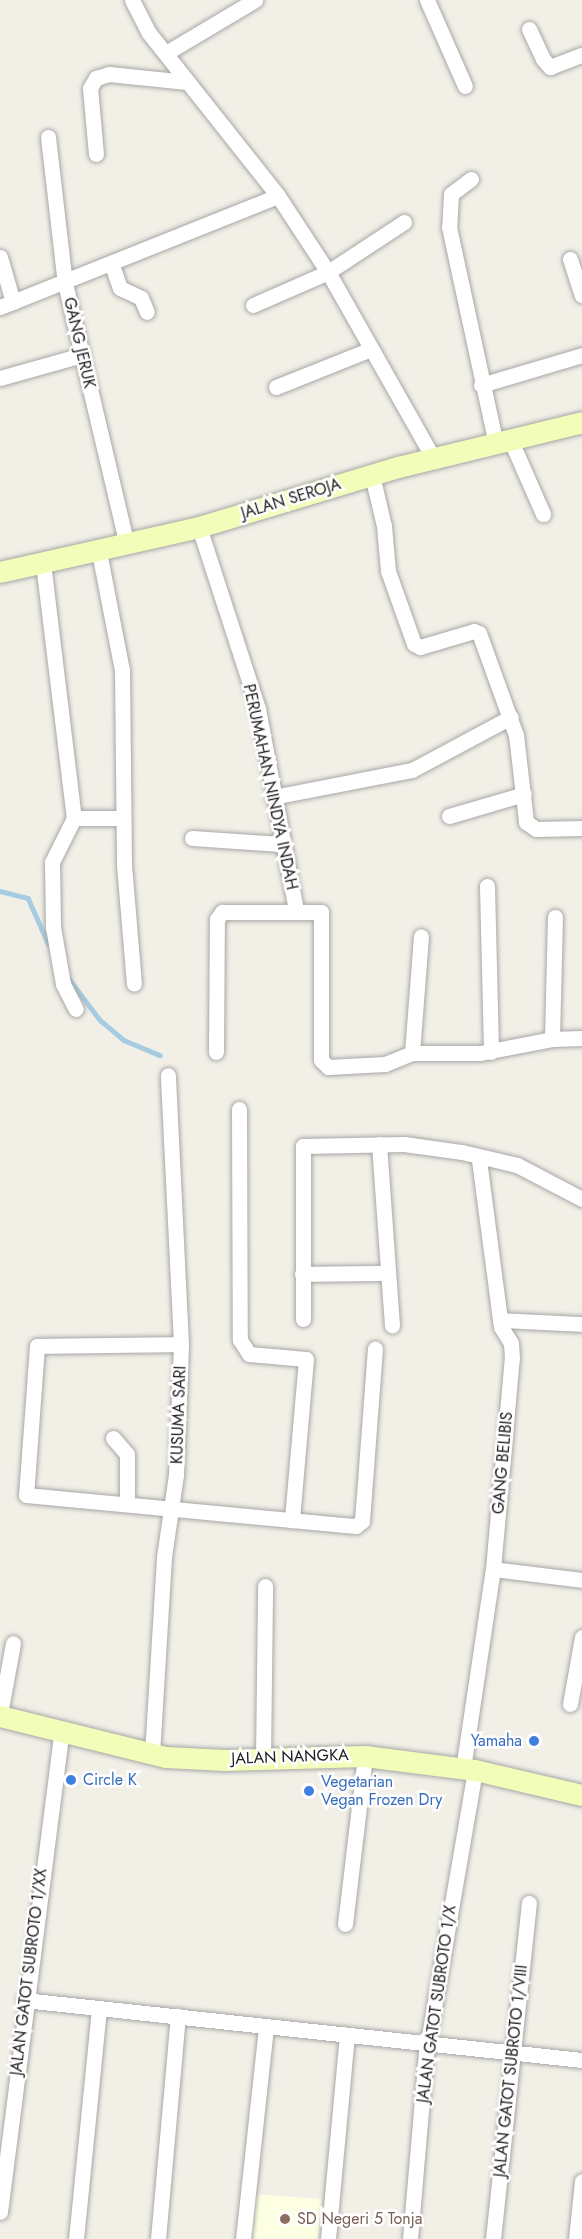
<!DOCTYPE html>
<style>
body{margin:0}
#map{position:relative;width:582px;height:2239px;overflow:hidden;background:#f1efe6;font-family:Jost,sans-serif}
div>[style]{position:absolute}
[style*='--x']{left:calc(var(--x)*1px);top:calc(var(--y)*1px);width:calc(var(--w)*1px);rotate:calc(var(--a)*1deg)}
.education>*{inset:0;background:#fcffe2}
.stream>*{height:4.5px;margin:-2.25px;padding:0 2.25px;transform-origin:2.25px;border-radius:2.25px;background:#a5cce1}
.roads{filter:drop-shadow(0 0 2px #a7a7a7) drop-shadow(0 0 2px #a7a7a7)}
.street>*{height:15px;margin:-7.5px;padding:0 7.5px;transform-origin:7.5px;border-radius:7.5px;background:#fff}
.secondary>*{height:21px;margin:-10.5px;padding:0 10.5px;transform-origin:10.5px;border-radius:10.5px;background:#f2fdb9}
.dots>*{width:16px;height:16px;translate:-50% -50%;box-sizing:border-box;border:3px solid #fff;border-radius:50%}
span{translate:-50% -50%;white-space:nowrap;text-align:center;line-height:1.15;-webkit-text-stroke:5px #fff;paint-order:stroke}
.street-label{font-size:16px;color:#202020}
.shop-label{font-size:16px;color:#366cbe}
.right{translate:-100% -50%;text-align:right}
.left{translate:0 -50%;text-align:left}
.education-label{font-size:16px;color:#785e54}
</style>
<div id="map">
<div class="education">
<div style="clip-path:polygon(254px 2194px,322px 2199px,318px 2239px,249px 2239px)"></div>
</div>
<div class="stream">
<div style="--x:0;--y:891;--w:29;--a:14"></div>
<div style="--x:28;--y:898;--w:51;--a:65.9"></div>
<div style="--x:67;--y:976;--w:55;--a:53.1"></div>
<div style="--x:100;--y:1020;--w:31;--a:40"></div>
<div style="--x:124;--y:1040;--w:39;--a:23"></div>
</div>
<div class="roads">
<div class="street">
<div style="--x:132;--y:0;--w:37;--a:63"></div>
<div style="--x:149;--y:33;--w:208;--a:51.6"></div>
<div style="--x:278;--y:196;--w:91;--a:56.7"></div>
<div style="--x:328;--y:272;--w:215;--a:60.5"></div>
<div style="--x:427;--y:0;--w:94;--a:66.2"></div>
<div style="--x:529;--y:29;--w:33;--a:65"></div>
<div style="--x:543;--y:59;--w:11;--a:49"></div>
<div style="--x:550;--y:67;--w:34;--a:-21"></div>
<div style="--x:166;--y:53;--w:104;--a:-30.8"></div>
<div style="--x:48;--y:137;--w:147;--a:83.4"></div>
<div style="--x:65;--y:283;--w:269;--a:76.7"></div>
<div style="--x:96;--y:154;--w:66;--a:-95.2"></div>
<div style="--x:90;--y:88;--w:12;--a:-59"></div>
<div style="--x:96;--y:78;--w:14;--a:-17"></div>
<div style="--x:109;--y:74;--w:78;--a:5.9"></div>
<div style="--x:471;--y:179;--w:25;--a:143"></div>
<div style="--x:451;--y:194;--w:33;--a:93"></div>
<div style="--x:449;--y:227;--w:223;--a:77.8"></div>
<div style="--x:0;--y:257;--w:47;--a:73.9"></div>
<div style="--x:570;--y:259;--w:38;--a:72"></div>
<div style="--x:112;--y:265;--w:24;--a:71"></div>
<div style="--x:120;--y:288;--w:23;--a:25"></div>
<div style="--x:141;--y:298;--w:15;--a:67"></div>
<div style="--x:253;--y:305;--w:82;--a:-23.7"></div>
<div style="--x:328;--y:272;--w:91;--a:-33.3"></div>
<div style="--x:0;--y:307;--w:299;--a:-21.8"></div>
<div style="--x:0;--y:378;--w:85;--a:-15.7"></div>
<div style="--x:481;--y:385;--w:105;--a:-16.5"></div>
<div style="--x:276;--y:387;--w:102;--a:-21.8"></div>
<div style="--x:511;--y:441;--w:80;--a:66.3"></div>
<div style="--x:372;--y:475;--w:52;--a:76.8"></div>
<div style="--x:384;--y:526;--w:45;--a:84.9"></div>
<div style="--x:388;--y:571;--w:77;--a:70.4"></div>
<div style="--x:414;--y:644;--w:7;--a:27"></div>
<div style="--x:420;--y:647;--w:56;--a:-16.5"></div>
<div style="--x:474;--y:631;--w:5;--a:22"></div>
<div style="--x:479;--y:633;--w:109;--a:70.1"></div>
<div style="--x:516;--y:735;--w:88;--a:83.4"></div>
<div style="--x:526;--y:822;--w:12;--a:35"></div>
<div style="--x:536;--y:829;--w:46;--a:-1.2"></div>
<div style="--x:199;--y:527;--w:191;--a:72"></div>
<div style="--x:258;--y:709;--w:205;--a:79.3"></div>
<div style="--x:99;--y:552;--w:120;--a:79"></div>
<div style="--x:122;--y:670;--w:195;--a:89.4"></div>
<div style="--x:124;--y:865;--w:119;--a:85.2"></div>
<div style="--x:43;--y:563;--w:257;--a:83.1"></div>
<div style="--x:74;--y:818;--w:49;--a:116.6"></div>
<div style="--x:52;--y:862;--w:65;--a:89.1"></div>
<div style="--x:53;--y:927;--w:58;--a:80"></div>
<div style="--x:63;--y:984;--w:28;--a:63"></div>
<div style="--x:273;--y:797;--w:142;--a:-11"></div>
<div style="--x:412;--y:770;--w:112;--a:-28.2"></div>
<div style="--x:449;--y:816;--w:78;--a:-16.3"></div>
<div style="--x:74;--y:818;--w:49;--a:0"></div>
<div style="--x:192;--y:838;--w:89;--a:3.9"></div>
<div style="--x:487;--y:886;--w:166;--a:88.6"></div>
<div style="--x:552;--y:1039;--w:122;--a:-88.6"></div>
<div style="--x:216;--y:1052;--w:133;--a:-89.6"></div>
<div style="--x:217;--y:919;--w:9;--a:-54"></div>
<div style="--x:222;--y:912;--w:99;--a:0"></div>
<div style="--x:321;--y:912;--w:148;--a:90"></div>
<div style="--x:321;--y:1060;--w:10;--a:45"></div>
<div style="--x:328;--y:1067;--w:57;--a:-3"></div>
<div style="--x:385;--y:1064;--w:29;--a:-22"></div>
<div style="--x:412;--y:1053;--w:68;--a:0"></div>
<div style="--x:480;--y:1053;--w:73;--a:-11"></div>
<div style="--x:552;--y:1039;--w:30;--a:-2"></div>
<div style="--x:412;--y:1053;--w:117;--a:-85.6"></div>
<div style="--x:239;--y:1109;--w:231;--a:89.8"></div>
<div style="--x:240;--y:1340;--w:17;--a:57"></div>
<div style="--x:249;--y:1354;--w:57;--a:5"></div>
<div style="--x:306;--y:1359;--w:162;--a:95"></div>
<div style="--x:379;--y:1144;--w:182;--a:85.9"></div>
<div style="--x:302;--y:1274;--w:86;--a:-0.7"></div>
<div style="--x:303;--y:1319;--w:173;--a:-90"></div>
<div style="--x:303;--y:1146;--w:101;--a:-1.1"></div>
<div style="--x:404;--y:1144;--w:59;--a:7.9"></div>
<div style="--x:462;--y:1152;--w:57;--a:13.3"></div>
<div style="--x:517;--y:1165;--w:73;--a:27.6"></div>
<div style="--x:500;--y:1320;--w:82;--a:2.8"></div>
<div style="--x:181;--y:1344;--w:144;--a:179.2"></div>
<div style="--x:37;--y:1346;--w:149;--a:94.2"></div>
<div style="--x:26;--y:1495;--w:331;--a:5.4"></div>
<div style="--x:356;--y:1526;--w:8;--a:-40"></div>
<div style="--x:362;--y:1521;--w:173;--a:-85.7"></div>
<div style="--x:113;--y:1438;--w:21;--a:49"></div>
<div style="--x:127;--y:1454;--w:50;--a:90"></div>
<div style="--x:493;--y:1569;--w:90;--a:7"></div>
<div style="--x:570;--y:1704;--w:68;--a:-79.8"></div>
<div style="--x:0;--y:1714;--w:72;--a:-79.6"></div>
<div style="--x:152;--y:1754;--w:197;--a:-86.5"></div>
<div style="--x:164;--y:1557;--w:83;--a:-81.7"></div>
<div style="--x:176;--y:1475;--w:131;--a:-87.8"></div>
<div style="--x:181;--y:1344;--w:269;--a:-92.8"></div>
<div style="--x:263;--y:1759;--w:173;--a:-89.3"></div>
<div style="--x:463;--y:1769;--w:202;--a:-81.5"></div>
<div style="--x:493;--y:1569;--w:212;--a:-84.9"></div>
<div style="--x:512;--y:1358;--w:15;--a:-94"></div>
<div style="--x:511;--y:1343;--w:19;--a:-122"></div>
<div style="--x:501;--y:1327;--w:169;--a:-97.5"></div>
<div style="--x:345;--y:1924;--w:169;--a:-83.2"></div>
<div style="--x:24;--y:2000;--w:561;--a:6.14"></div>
<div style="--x:0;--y:2212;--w:483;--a:-82.7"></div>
<div style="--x:76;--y:2239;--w:232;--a:-84.3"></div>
<div style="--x:158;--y:2239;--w:224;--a:-84.9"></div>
<div style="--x:243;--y:2239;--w:214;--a:-83.8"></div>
<div style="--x:328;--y:2239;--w:205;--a:-84.7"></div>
<div style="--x:410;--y:2239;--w:186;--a:-85.1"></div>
<div style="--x:426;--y:2054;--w:288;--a:-80.2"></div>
<div style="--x:493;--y:2239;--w:338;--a:-83.9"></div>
<div style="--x:576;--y:2239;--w:58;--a:-84.1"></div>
</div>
<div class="secondary">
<div style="--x:0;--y:572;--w:204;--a:-12.7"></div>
<div style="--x:199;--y:527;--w:208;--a:-16.8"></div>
<div style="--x:398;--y:467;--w:189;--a:-13.7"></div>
<div style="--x:0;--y:1716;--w:171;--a:13.9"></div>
<div style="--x:166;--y:1757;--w:59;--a:2.9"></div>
<div style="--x:225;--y:1760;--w:140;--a:-1.6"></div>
<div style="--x:365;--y:1756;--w:111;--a:7.3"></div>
<div style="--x:475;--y:1770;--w:110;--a:13.2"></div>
</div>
</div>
<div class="dots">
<div style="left:534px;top:1741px;background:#3f7fe0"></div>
<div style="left:71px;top:1780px;background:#3f7fe0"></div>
<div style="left:309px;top:1791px;background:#3f7fe0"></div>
<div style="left:285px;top:2219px;background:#8d6e63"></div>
</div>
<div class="street-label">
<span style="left:79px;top:343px;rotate:77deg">GANG JERUK</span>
<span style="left:291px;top:499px;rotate:-17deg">JALAN SEROJA</span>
<span style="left:270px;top:787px;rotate:78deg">PERUMAHAN NINDYA INDAH</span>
<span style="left:179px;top:1415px;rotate:-88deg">KUSUMA SARI</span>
<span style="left:503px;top:1463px;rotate:-85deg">GANG BELIBIS</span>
<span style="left:290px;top:1757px;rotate:-2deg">JALAN NANGKA</span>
<span style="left:29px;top:1972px;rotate:-83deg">JALAN GATOT SUBROTO 1/XX</span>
<span style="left:437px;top:2004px;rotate:-82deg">JALAN GATOT SUBROTO 1/X</span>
<span style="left:511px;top:2071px;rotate:-84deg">JALAN GATOT SUBROTO 1/VIII</span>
</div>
<div class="shop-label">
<span class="right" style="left:522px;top:1741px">Yamaha</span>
<span class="left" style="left:83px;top:1780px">Circle K</span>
<span class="left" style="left:321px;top:1791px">Vegetarian<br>Vegan Frozen Dry</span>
</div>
<div class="education-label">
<span class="left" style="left:297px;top:2219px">SD Negeri 5 Tonja</span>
</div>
</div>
